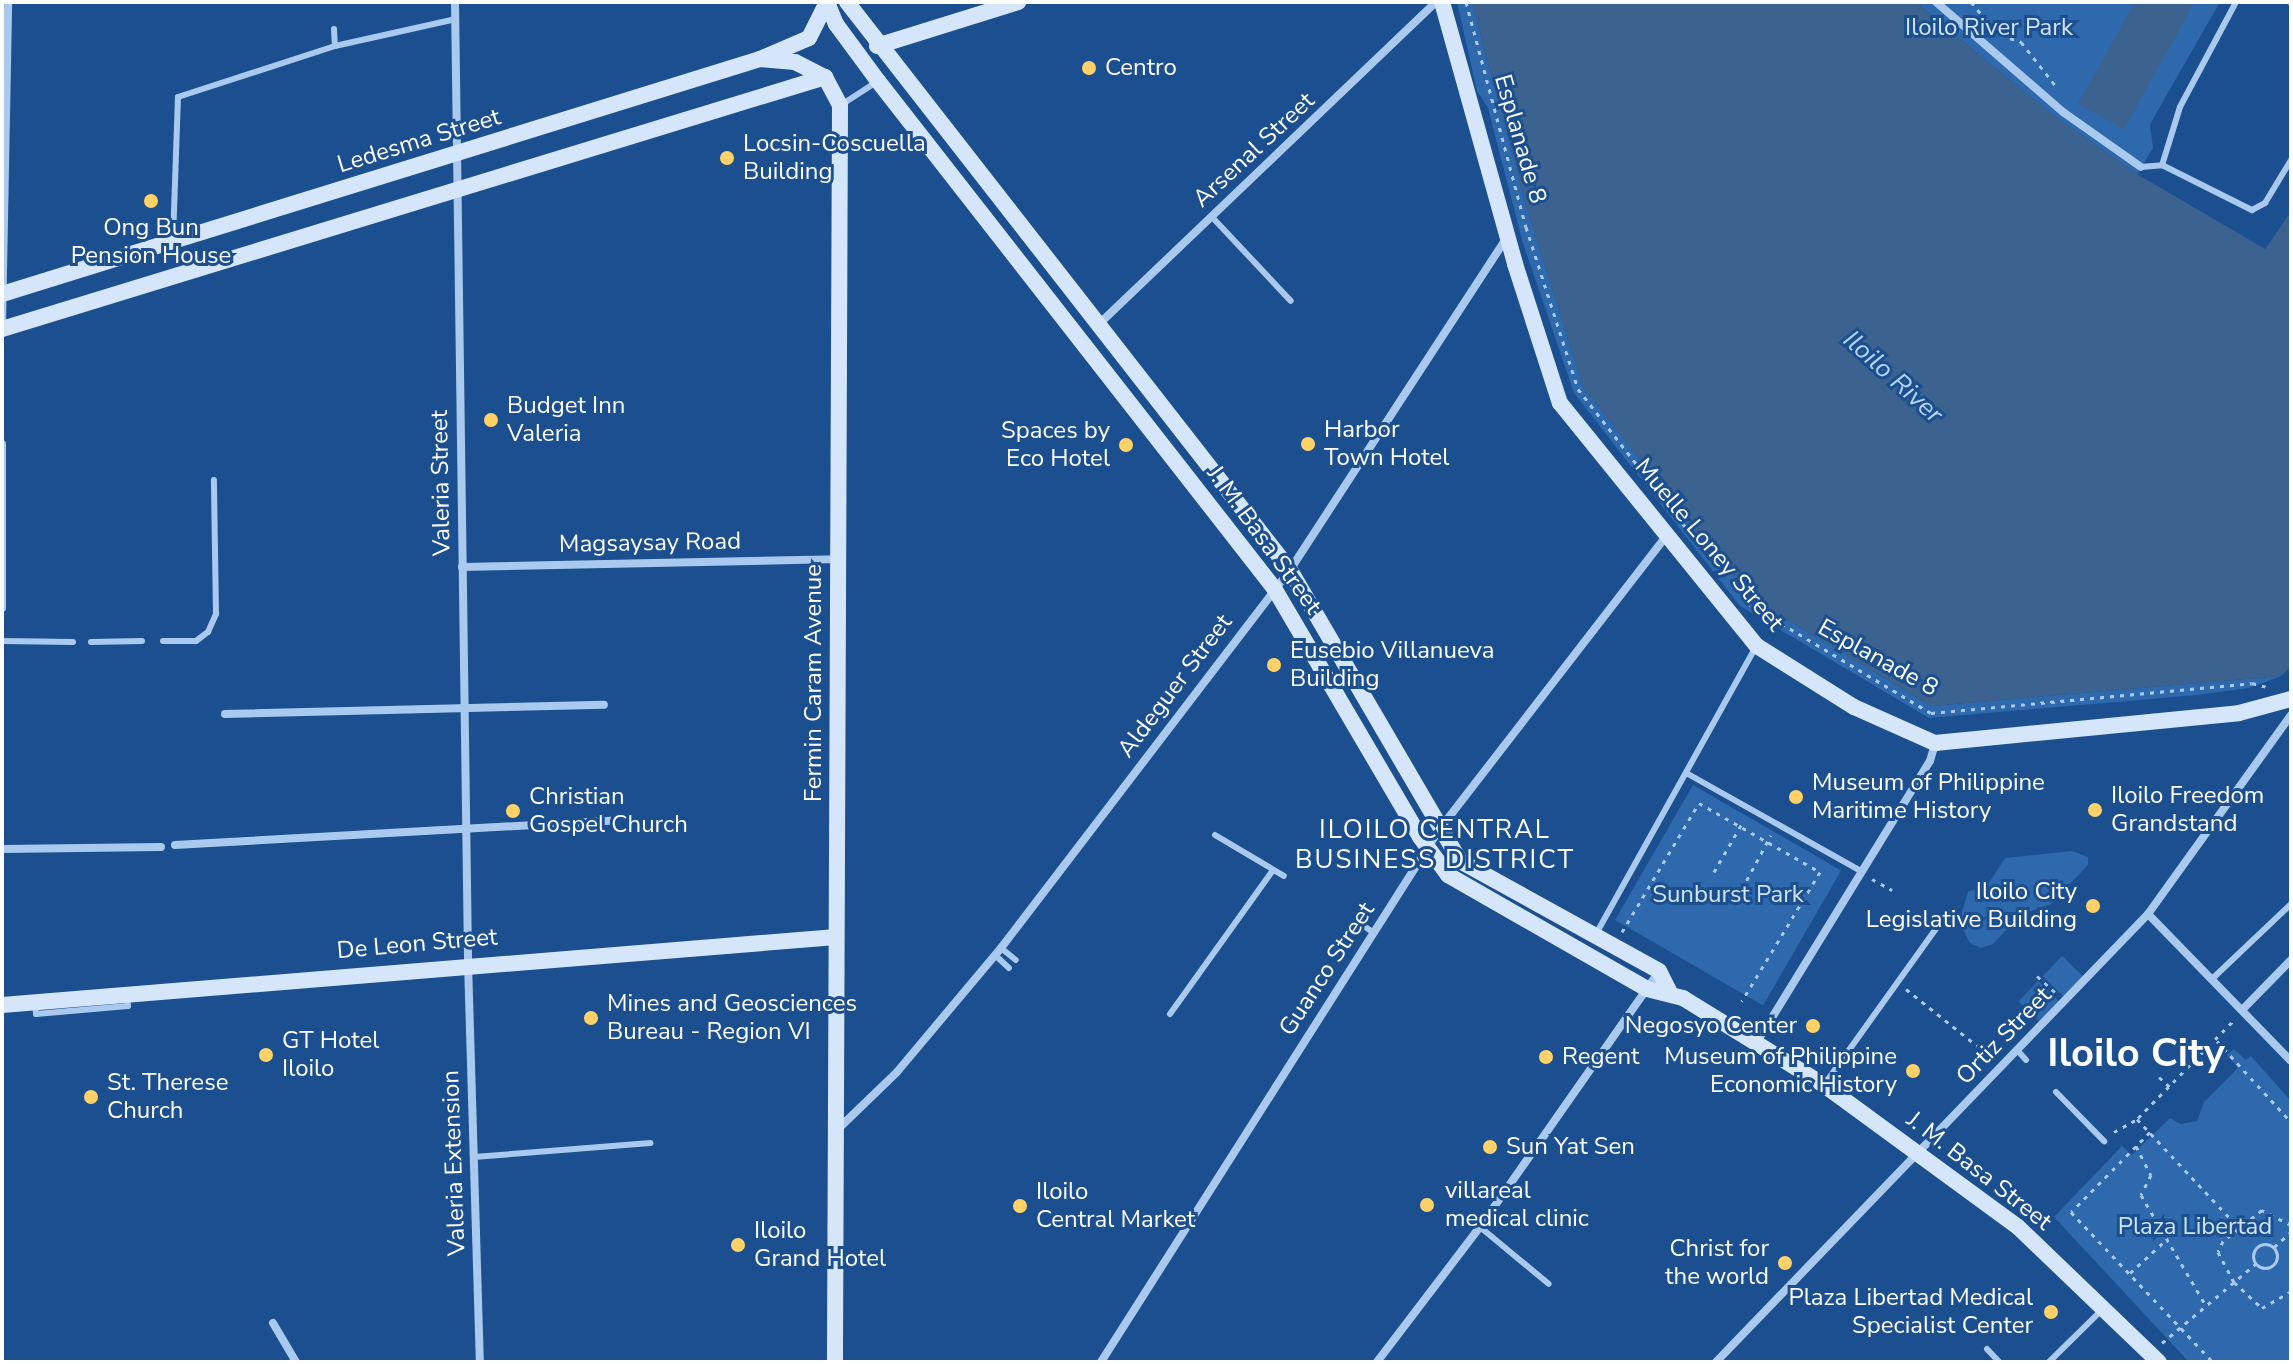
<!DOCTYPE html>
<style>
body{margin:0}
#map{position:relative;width:2293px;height:1364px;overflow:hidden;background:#1b4f8f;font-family:"Nunito Sans",sans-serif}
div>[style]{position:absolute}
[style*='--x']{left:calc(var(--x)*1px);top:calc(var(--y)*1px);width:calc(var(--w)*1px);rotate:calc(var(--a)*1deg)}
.green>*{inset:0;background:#2e69ad;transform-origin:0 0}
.water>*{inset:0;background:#3c6290}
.path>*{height:3px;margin-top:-1.5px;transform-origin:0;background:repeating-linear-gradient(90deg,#a9c9ee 0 4px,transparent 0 10px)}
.path>.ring{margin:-1.5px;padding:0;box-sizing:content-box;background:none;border:3px solid #a9c9ee;border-radius:50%}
.lane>*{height:6px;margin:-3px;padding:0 3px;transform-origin:3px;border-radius:3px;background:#a9c9ee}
.street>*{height:8px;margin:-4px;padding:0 4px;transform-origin:4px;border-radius:4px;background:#a9c9ee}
.secondary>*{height:16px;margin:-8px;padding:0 8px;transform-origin:8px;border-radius:8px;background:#d6e6fa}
.dots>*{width:22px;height:22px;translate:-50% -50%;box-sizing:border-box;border:4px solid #1b4f8f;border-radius:50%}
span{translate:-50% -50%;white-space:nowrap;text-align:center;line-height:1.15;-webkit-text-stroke:6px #1b4f8f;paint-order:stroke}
.park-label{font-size:24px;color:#cfe3fa}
.poi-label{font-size:24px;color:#fff}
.left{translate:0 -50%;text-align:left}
.right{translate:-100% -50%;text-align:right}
.street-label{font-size:24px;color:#fff}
.water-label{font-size:26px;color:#b5d3f5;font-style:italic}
.neighbourhood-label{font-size:26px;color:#fff;letter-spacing:2px}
.town-label{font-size:40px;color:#fff;font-weight:700}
.frame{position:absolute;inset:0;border:4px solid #fff;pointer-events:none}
</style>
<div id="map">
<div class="green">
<div style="clip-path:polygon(1457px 2px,1472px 2px,1524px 199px,1583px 387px,1748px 596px,1931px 706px,2281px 676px,2249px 688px,2197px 695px,1929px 718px,1740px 606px,1574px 393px,1522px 240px,1488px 108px,1477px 91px)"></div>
<div style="clip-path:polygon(1915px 2px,2220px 2px,2150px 124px,2153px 148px,2137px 174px,2049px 112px)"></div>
<div style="left:1693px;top:785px;width:171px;height:156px;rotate:30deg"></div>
<div style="clip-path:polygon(2072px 851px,2088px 857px,2088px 865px,2051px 904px,2020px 915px,1993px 944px,1981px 948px,1970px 943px,1959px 922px,1968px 892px,1989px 883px,2005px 858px)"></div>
<div style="left:2062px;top:956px;width:29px;height:28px;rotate:44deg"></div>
<div style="left:2038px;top:981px;width:29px;height:28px;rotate:44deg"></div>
<div style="clip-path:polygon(2234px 1049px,2246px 1060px,2251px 1056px,2291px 1101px,2291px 1362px,2189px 1362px,2054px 1217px,2122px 1146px,2132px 1155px,2170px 1118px,2181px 1124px,2197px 1121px,2204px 1102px,2238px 1068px,2227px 1055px)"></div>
</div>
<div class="water">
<div style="clip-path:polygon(1472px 2px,1915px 2px,2049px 112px,2137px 174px,2265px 249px,2291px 212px,2291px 667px,2281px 676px,1931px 706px,1748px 596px,1583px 387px,1524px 199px)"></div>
<div style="clip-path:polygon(2135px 2px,2195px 2px,2124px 129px,2078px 104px)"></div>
</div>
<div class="path">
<div style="--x:1466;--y:2;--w:233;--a:75.1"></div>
<div style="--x:1526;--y:227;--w:170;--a:72.2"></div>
<div style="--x:1578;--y:389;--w:189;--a:52.1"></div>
<div style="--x:1971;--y:2;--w:38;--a:50"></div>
<div style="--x:1991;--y:32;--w:32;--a:18"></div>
<div style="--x:2021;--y:42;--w:55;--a:51.7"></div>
<div style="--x:1747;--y:603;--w:214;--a:30.9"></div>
<div style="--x:1931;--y:713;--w:322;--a:-5.3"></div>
<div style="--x:2252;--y:683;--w:16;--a:15"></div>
<div style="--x:1714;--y:872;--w:60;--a:-60"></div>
<div style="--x:1872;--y:879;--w:23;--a:29"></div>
<div style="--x:1742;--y:889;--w:61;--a:-61.8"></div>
<div style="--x:1622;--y:932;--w:150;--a:-59.2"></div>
<div style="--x:1699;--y:803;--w:139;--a:29.7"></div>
<div style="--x:1820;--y:872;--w:151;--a:121.2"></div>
<div style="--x:2037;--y:976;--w:24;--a:42"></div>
<div style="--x:1906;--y:989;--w:107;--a:38.6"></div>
<div style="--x:2217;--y:1041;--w:110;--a:47.6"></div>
<div style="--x:2159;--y:1077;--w:15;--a:42"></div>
<div style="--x:2138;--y:1118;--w:136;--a:-45.6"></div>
<div style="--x:2114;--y:1132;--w:26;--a:-29"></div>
<div style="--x:2137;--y:1119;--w:149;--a:46.9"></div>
<div style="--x:2150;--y:1132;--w:112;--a:134.6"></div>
<div style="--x:2071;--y:1212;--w:207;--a:46.6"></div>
<div style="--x:2136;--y:1146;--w:33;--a:63"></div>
<div style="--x:2151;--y:1175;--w:22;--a:117"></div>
<div style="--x:2141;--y:1195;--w:129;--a:59.6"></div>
<div style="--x:2291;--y:1225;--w:33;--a:-153"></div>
<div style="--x:2262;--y:1210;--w:50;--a:141.5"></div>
<div style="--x:2223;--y:1241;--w:12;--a:114"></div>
<div style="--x:2218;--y:1252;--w:34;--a:62"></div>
<div style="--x:2234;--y:1282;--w:38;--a:43"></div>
<div style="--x:2262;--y:1308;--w:34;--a:-30"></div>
<div class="ring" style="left:2253px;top:1244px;width:21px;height:21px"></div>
<div style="--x:2274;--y:1247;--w:23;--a:-41"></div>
<div style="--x:2130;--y:1273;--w:49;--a:-42.5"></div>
<div style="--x:2162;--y:1343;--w:126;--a:-40.2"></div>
</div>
<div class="lane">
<div style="--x:2236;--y:2;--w:119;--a:118.1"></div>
<div style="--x:2180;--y:107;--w:61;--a:107.2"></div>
<div style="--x:2162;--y:165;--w:101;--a:26.6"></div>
<div style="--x:2252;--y:210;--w:15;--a:-28"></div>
<div style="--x:2265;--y:203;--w:50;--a:-58.8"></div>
<div style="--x:2290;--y:2;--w:1;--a:45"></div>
<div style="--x:334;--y:29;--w:17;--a:87"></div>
<div style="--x:841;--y:105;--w:40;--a:-32.9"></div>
<div style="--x:2141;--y:167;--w:21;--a:-5"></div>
<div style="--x:1212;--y:217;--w:115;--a:46.8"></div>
<div style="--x:173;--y:240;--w:143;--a:-88"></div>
<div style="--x:178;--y:97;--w:165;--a:-18"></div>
<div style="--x:335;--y:46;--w:124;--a:-12.6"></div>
<div style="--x:2;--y:641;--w:71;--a:0.8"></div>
<div style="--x:163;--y:641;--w:33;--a:0"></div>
<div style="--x:196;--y:641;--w:15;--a:-37"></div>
<div style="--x:208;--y:632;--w:20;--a:-66"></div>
<div style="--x:216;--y:614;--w:134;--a:-90.9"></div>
<div style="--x:91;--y:642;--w:51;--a:-1.1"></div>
<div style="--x:1688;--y:774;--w:196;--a:29.3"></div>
<div style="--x:1215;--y:835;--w:80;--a:30.7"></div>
<div style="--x:1356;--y:921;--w:20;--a:33"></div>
<div style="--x:1596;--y:934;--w:329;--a:-60.9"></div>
<div style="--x:1001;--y:948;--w:19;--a:39"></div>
<div style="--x:995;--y:955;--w:19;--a:43"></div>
<div style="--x:2212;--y:979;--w:109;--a:-43.5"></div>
<div style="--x:35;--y:1002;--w:12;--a:85"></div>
<div style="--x:36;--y:1014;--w:92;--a:-5"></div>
<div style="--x:128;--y:1006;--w:9;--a:-96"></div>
<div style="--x:1170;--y:1014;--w:177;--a:-54.4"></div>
<div style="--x:2018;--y:1051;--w:12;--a:48"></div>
<div style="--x:1824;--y:1085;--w:196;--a:-54.4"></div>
<div style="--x:2056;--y:1092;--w:69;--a:45.6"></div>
<div style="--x:474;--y:1157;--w:177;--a:-4.5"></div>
<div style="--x:1480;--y:1227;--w:89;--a:39.6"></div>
<div style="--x:1987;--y:1349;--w:18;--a:47"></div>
<div style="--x:2049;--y:1362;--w:76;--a:-44.5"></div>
</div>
<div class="street">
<div style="--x:455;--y:2;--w:961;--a:89.22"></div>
<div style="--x:468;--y:963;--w:399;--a:88.3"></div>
<div style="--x:1936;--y:2;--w:168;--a:40.9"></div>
<div style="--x:2063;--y:112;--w:95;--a:35.2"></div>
<div style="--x:2;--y:324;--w:322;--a:-88.9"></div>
<div style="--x:1098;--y:325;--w:468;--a:-43.7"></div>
<div style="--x:2;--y:444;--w:164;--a:90"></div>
<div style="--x:462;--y:567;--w:376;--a:-1.2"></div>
<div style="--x:225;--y:714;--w:379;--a:-1.4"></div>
<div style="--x:175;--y:845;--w:436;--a:-3.2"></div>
<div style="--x:2;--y:849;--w:159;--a:-0.7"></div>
<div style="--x:2148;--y:914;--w:205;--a:45.8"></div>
<div style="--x:2243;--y:1009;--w:69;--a:-45.6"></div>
<div style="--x:1757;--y:1042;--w:330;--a:-58.4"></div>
<div style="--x:1930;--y:761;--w:19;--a:-74"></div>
<div style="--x:837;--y:1130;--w:83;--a:-44"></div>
<div style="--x:897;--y:1072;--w:162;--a:-50"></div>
<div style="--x:1001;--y:948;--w:476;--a:-52.6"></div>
<div style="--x:1290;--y:570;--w:397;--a:-56.9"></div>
<div style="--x:273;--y:1323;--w:45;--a:59.5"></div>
<div style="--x:1101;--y:1362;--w:630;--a:-57.57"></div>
<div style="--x:1439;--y:830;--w:371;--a:-52.3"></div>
<div style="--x:1377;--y:1362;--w:170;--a:-52.7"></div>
<div style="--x:1480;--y:1227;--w:312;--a:-55"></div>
<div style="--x:1716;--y:1362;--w:622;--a:-46.04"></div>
<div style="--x:2148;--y:914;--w:245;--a:-54.3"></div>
</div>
<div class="secondary">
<div style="--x:827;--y:2;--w:24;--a:68"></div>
<div style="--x:836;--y:24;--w:71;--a:53.6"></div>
<div style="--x:878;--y:81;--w:643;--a:52.01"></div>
<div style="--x:1274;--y:588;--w:289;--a:59.6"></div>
<div style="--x:1420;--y:837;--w:47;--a:53.6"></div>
<div style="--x:1448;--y:875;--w:229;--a:29.8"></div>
<div style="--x:1647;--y:989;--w:37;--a:14"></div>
<div style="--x:1683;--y:998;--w:166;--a:31.7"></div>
<div style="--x:1824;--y:1085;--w:240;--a:36.2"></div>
<div style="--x:2018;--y:1227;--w:195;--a:43.8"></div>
<div style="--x:847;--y:2;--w:720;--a:52.05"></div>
<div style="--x:1290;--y:570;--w:337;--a:59.7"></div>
<div style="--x:1460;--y:861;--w:227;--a:28.9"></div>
<div style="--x:1659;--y:971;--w:22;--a:63"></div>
<div style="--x:1442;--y:2;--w:272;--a:74.4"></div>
<div style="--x:1515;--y:264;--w:146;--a:72.1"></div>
<div style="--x:1560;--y:403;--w:313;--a:51"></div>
<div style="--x:1757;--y:646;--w:115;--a:32.2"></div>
<div style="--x:1854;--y:707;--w:89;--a:24"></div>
<div style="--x:1935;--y:743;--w:305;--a:-5.6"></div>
<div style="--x:2239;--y:713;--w:54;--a:-15.1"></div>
<div style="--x:877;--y:46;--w:148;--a:-17.3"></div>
<div style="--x:760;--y:59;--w:35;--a:5"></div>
<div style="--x:795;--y:62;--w:34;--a:27"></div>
<div style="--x:825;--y:77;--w:32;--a:62"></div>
<div style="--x:840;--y:105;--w:1257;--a:90.23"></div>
<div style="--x:2;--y:294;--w:794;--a:-17.22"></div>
<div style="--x:760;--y:59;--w:53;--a:-23.2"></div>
<div style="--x:809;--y:38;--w:40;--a:-63.4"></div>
<div style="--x:2;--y:329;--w:861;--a:-17.02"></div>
<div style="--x:2;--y:1005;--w:837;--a:-4.66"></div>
</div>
<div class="dots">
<div style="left:1089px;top:68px;background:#ffd166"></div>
<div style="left:727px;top:158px;background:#ffd166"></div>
<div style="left:151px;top:201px;background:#ffd166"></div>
<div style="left:491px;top:420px;background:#ffd166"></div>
<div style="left:1308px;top:444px;background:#ffd166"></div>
<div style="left:1126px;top:445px;background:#ffd166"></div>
<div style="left:1274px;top:665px;background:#ffd166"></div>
<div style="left:1796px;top:797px;background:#ffd166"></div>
<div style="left:2095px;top:810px;background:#ffd166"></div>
<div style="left:513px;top:811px;background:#ffd166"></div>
<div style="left:2093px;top:906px;background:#ffd166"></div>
<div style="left:591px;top:1018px;background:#ffd166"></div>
<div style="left:1813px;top:1026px;background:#ffd166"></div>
<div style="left:266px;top:1055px;background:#ffd166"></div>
<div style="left:1546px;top:1057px;background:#ffd166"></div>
<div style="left:1913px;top:1071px;background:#ffd166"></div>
<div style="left:91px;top:1097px;background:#ffd166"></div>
<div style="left:1490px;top:1147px;background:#ffd166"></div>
<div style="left:1427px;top:1205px;background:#ffd166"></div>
<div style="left:1020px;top:1206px;background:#ffd166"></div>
<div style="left:738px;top:1245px;background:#ffd166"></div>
<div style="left:1785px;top:1263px;background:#ffd166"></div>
<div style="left:2051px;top:1312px;background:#ffd166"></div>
</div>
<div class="park-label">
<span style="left:1989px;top:28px">Iloilo River Park</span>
<span style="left:1728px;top:895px">Sunburst Park</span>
<span style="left:2195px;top:1227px">Plaza Libertad</span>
</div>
<div class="poi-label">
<span class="left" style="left:1105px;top:68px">Centro</span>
<span class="left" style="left:743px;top:158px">Locsin-Coscuella<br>Building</span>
<span style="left:151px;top:242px">Ong Bun<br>Pension House</span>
<span class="left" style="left:507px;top:420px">Budget Inn<br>Valeria</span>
<span class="left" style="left:1324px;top:444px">Harbor<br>Town Hotel</span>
<span class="right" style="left:1110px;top:445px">Spaces by<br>Eco Hotel</span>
<span class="left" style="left:1290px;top:665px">Eusebio Villanueva<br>Building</span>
<span class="left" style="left:1812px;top:797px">Museum of Philippine<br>Maritime History</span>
<span class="left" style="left:2111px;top:810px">Iloilo Freedom<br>Grandstand</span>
<span class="left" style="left:529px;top:811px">Christian<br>Gospel Church</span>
<span class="right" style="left:2077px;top:906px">Iloilo City<br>Legislative Building</span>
<span class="left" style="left:607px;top:1018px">Mines and Geosciences<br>Bureau - Region VI</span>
<span class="right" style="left:1797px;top:1026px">Negosyo Center</span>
<span class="left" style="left:282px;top:1055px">GT Hotel<br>Iloilo</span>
<span class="left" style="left:1562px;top:1057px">Regent</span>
<span class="right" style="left:1897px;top:1071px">Museum of Philippine<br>Economic History</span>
<span class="left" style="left:107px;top:1097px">St. Therese<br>Church</span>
<span class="left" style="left:1506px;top:1147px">Sun Yat Sen</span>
<span class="left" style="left:1445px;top:1205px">villareal<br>medical clinic</span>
<span class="left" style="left:1036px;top:1206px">Iloilo<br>Central Market</span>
<span class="left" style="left:754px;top:1245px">Iloilo<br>Grand Hotel</span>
<span class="right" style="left:1769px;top:1263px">Christ for<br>the world</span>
<span class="right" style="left:2033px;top:1312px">Plaza Libertad Medical<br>Specialist Center</span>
</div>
<div class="street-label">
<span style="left:1520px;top:139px;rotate:74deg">Esplanade 8</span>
<span style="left:419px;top:141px;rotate:-17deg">Ledesma Street</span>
<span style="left:1254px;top:150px;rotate:-43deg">Arsenal Street</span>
<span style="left:441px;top:483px;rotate:-91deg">Valeria Street</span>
<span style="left:1264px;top:540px;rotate:54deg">J. M. Basa Street</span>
<span style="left:650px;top:543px;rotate:-1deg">Magsaysay Road</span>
<span style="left:1709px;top:545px;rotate:50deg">Muelle Loney Street</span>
<span style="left:1878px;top:658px;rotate:29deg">Esplanade 8</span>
<span style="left:814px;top:683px;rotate:-90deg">Fermin Caram Avenue</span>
<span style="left:1175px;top:686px;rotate:-53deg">Aldeguer Street</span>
<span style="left:417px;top:944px;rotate:-5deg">De Leon Street</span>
<span style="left:1327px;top:969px;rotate:-57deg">Guanco Street</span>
<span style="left:2004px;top:1036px;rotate:-46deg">Ortiz Street</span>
<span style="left:454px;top:1163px;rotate:-92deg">Valeria Extension</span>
<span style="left:1979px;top:1171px;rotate:38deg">J. M. Basa Street</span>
</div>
<div class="water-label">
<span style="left:1893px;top:377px;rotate:42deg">Iloilo River</span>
</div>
<div class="neighbourhood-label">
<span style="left:1435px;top:845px">ILOILO CENTRAL<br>BUSINESS DISTRICT</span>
</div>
<div class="town-label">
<span style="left:2136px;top:1053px">Iloilo City</span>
</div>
<div class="frame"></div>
</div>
